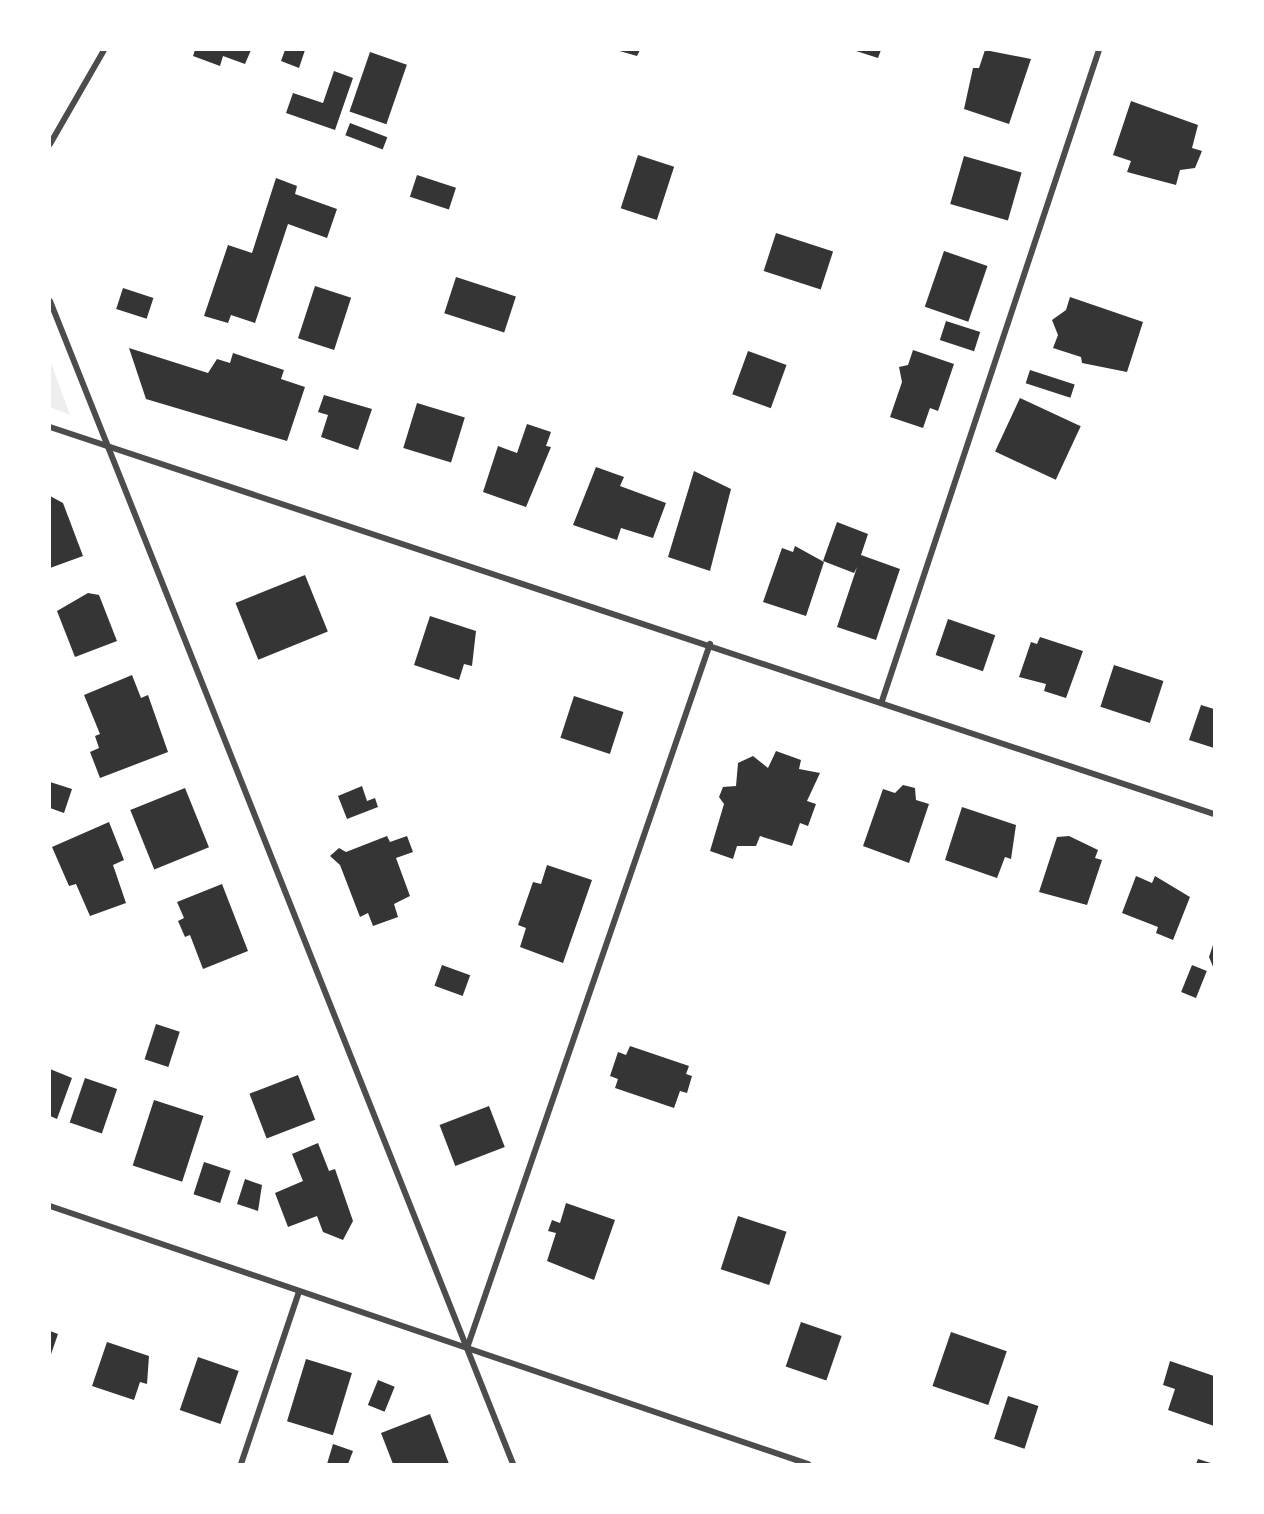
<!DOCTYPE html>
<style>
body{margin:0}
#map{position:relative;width:1264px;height:1514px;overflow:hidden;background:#fff;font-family:"PT Sans Narrow",sans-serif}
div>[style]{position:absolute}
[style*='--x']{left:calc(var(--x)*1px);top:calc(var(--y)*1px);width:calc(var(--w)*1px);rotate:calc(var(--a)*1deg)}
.green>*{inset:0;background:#eee}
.building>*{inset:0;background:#353535;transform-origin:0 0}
.minor>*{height:6px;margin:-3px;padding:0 3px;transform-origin:3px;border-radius:3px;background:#4c4c4c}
span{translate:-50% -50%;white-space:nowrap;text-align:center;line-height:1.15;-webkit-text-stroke:6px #fff;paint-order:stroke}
.frame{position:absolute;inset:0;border:51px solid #fff;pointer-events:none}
</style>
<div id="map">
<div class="green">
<div style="clip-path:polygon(50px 360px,70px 415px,50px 407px)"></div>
</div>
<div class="building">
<div style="clip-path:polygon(195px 50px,251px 50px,245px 64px,223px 56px,220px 66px,193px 56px)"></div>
<div style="clip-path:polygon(285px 50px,305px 50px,299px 68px,281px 61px)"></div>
<div style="clip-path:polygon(616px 50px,640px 50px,637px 56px)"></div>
<div style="clip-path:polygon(853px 50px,881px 50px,878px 58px)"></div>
<div style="clip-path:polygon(985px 50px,1031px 59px,1009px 124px,964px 109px,973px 68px,979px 68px)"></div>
<div style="left:370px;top:52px;width:39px;height:63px;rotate:19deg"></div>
<div style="clip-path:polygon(334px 71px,353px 78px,335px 130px,286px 113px,293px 93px,323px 103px)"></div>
<div style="clip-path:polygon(1131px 101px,1198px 125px,1192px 148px,1202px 151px,1195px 168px,1180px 170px,1176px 185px,1127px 172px,1131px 161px,1113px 155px)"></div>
<div style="left:350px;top:123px;width:40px;height:13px;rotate:21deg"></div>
<div style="left:638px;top:155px;width:38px;height:56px;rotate:18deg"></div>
<div style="left:964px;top:156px;width:60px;height:50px;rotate:16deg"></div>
<div style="left:417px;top:175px;width:41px;height:23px;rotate:18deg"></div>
<div style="clip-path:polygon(276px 178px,297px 186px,295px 194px,337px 209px,327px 238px,288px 224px,255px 323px,231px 315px,228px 323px,204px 316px,228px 245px,252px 253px)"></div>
<div style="left:776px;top:233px;width:60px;height:40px;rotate:18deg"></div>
<div style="left:944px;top:251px;width:46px;height:59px;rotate:19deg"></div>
<div style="left:456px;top:277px;width:63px;height:38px;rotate:18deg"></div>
<div style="left:315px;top:286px;width:38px;height:55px;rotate:18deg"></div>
<div style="left:123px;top:288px;width:32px;height:22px;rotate:18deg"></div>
<div style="clip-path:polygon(1070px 297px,1143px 322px,1127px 372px,1082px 363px,1081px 357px,1053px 348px,1058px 335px,1052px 320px,1066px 310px)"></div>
<div style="left:946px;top:321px;width:36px;height:20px;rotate:18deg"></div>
<div style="clip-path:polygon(129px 348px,208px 373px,217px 359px,230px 363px,233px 353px,284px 370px,281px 379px,305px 387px,287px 441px,146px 399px)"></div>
<div style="clip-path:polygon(913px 350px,954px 364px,938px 411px,930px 408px,923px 428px,890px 417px,902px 382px,899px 367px,908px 365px)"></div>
<div style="left:748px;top:351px;width:41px;height:46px;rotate:20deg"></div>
<div style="left:1030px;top:370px;width:47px;height:14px;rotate:18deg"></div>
<div style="clip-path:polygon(324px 395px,372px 409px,358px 450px,321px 437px,328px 415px,318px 412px)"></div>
<div style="left:1020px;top:398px;width:67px;height:59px;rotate:25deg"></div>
<div style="left:417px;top:403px;width:50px;height:47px;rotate:17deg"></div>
<div style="clip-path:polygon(527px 424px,551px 432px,546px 446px,551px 447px,526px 507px,483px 492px,498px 446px,517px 453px)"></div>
<div style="clip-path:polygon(596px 467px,624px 477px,620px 486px,666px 503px,653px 538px,621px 528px,617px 540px,573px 525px)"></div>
<div style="clip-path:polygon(694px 471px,731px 489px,710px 571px,668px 557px)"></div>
<div style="clip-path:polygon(50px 496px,63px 503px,83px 556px,50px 568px)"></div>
<div style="clip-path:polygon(837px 522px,868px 534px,861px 555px,900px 569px,876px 640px,837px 627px,857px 567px,854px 573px,823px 561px)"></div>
<div style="clip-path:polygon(795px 546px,824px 562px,806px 616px,763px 602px,782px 548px,793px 552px)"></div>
<div style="left:305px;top:575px;width:61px;height:75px;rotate:68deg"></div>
<div style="clip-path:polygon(88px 593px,99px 595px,117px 641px,75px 657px,57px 611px)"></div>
<div style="clip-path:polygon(430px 616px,476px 631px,472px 666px,464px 664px,459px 680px,414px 665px)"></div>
<div style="left:948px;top:619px;width:50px;height:38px;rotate:19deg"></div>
<div style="clip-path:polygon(1040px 637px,1083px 651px,1066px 698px,1044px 691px,1046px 684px,1019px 677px,1031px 642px,1037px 644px)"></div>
<div style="left:1114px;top:665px;width:52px;height:44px;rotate:18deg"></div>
<div style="clip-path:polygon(132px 675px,141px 698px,148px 695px,168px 752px,100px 778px,90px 752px,99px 748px,95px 736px,100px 734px,84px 695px)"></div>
<div style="left:574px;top:696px;width:52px;height:44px;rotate:18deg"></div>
<div style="clip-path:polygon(1201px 705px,1214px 709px,1214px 748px,1189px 740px)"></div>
<div style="clip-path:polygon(776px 751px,801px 760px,799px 769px,820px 773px,807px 801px,816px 804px,808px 826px,800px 823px,792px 846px,760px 836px,756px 846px,737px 846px,733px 859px,710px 851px,724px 804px,719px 797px,723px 787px,736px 786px,738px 763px,753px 756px,768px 768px)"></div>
<div style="clip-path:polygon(50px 782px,72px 789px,64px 813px,50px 808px)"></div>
<div style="clip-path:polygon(903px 785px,915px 788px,916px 800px,929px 804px,909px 863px,863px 846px,883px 789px,895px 793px)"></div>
<div style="clip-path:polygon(362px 786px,367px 801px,375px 798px,378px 807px,347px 819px,338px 796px)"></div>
<div style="left:185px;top:788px;width:64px;height:59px;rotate:68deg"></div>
<div style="clip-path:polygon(962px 807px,1016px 825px,1011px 859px,1005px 857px,997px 878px,945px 860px)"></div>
<div style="clip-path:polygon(109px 822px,124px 860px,113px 865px,126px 903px,90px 916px,76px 884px,69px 886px,52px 847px)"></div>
<div style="clip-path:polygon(387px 836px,390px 842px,407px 836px,413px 852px,396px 858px,410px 896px,394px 904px,398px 917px,373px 926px,368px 913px,360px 917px,340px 865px,330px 856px,339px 848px,346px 852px)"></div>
<div style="clip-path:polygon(1069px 836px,1098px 850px,1095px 858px,1102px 860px,1087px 905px,1039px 892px,1057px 837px)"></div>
<div style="clip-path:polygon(547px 865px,592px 880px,563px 963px,520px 947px,526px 928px,518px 925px,533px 882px,541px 884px)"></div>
<div style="clip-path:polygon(1136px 876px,1152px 883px,1155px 876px,1190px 897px,1173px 940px,1156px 933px,1158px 927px,1122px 913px)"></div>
<div style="clip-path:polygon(222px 884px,248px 951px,203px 969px,190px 935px,185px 937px,178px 921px,184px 918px,177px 902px)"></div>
<div style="clip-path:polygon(1214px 942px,1214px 969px,1209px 957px)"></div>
<div style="left:442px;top:965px;width:30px;height:22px;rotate:20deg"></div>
<div style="left:1192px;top:965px;width:16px;height:29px;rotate:22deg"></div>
<div style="left:156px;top:1024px;width:25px;height:37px;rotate:18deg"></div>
<div style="clip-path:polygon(630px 1046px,689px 1066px,686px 1074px,692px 1076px,687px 1093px,680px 1091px,674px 1108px,615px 1088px,618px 1079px,610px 1076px,618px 1052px,626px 1055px)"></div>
<div style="clip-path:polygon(50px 1069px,72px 1078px,57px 1119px,50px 1116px)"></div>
<div style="left:298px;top:1075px;width:48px;height:52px;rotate:69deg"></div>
<div style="left:85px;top:1078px;width:34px;height:47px;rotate:19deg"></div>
<div style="left:154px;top:1100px;width:52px;height:69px;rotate:18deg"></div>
<div style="left:489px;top:1106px;width:44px;height:53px;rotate:69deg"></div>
<div style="clip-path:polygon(318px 1143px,329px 1171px,335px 1169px,353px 1221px,343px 1240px,323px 1232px,317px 1216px,288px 1227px,275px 1193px,303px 1181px,292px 1154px)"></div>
<div style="left:204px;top:1162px;width:28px;height:34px;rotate:18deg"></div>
<div style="clip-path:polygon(245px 1179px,262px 1185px,258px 1211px,237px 1204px)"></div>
<div style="clip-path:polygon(566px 1203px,615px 1220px,594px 1280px,547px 1261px,556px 1233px,548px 1231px,552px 1220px,560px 1223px)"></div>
<div style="left:738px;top:1216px;width:51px;height:56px;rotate:18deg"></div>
<div style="left:801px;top:1322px;width:43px;height:47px;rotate:19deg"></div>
<div style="clip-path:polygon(50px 1331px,58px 1334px,50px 1357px)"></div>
<div style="left:951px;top:1332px;width:59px;height:57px;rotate:19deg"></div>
<div style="clip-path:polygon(107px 1342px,149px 1356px,147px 1384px,140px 1382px,134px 1400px,92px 1386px)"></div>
<div style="left:198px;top:1357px;width:43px;height:56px;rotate:19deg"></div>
<div style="left:306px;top:1359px;width:48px;height:65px;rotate:17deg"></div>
<div style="clip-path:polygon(1170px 1361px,1214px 1376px,1214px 1426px,1168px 1410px,1175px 1389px,1163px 1385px)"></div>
<div style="left:378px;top:1380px;width:18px;height:27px;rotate:22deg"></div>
<div style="left:1008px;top:1396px;width:32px;height:45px;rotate:18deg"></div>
<div style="clip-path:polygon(430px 1414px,449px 1464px,393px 1464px,381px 1433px)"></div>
<div style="clip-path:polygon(333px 1444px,353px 1451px,348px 1464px,327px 1464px)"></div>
<div style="clip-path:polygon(1198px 1459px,1214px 1464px,1196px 1464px)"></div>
</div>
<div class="minor">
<div style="--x:50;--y:144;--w:108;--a:-60.1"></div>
<div style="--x:50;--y:301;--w:1252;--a:68.29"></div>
<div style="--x:50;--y:427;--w:1227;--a:18.39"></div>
<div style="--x:882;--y:701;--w:686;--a:-71.57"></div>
<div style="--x:50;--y:1206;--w:801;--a:18.8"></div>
<div style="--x:467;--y:1348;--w:745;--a:-70.96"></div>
<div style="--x:241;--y:1464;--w:182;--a:-71.4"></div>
</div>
<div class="frame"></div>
</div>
